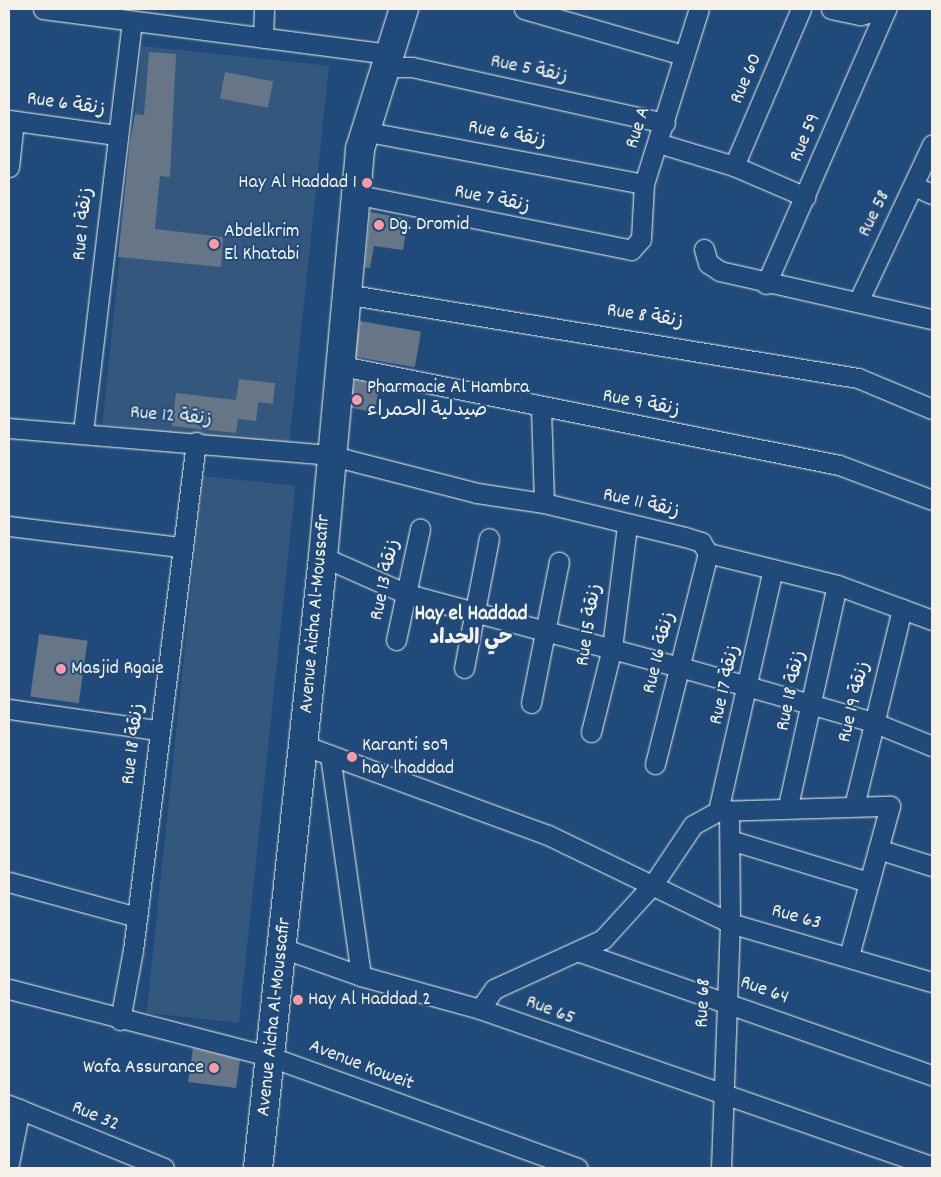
<!DOCTYPE html>
<meta charset="utf-8">
<style>
body{margin:0}
#map{position:relative;width:941px;height:1177px;overflow:hidden;background:#1f4a7a;font-family:Dekko,"Playpen Sans Arabic",sans-serif}
div>[style]{position:absolute}
[style*='--x']{left:calc(var(--x)*1px);top:calc(var(--y)*1px);width:calc(var(--w)*1px);rotate:calc(var(--a)*1deg)}
.built>*{inset:0;background:#34577e;transform-origin:0 0}
.building>*{inset:0;background:#667686;transform-origin:0 0}
.roads{filter:drop-shadow(0 0 1px #f4f1e8) drop-shadow(0 0 1px #f4f1e8)}
.street>*{height:19px;margin:-9.5px;padding:0 9.5px;transform-origin:9.5px;border-radius:9.5px;background:#1f4a7a}
.secondary>*{height:28px;margin:-14px;padding:0 14px;transform-origin:14px;border-radius:14px;background:#1f4a7a}
.dots>*{width:14px;height:14px;translate:-50% -50%;box-sizing:border-box;border:2px solid #1f4a7a;border-radius:50%}
span{translate:-50% -50%;white-space:nowrap;text-align:center;line-height:1.15;-webkit-text-stroke:4px #1f4a7a;paint-order:stroke}
.street-label{font-size:20px;color:#f4f1e8}
.poi-label{font-size:20px;color:#f4f1e8}
.right{translate:-100% -50%;text-align:right}
.left{translate:0 -50%;text-align:left}
.neighbourhood-label{font-size:21px;color:#f4f1e8;font-weight:700}
.frame{position:absolute;inset:0;border:10px solid #f4f1e8;pointer-events:none}
</style>
<div id="map">
<div class="built">
<div style="left:142px;top:46px;width:188px;height:381px;rotate:6deg"></div>
<div style="left:203px;top:476px;width:93px;height:540px;rotate:6deg"></div>
</div>
<div class="building">
<div style="clip-path:polygon(149px 52px,176px 54px,170px 177px,160px 176px,155px 229px,223px 237px,221px 267px,118px 257px,130px 142px,135px 114px,144px 115px)"></div>
<div style="left:225px;top:72px;width:49px;height:27px;rotate:11deg"></div>
<div style="clip-path:polygon(370px 212px,408px 219px,403px 250px,374px 246px,370px 268px,365px 267px)"></div>
<div style="left:360px;top:321px;width:62px;height:36px;rotate:10deg"></div>
<div style="clip-path:polygon(239px 379px,275px 383px,273px 404px,258px 402px,256px 421px,238px 419px,236px 433px,172px 426px,176px 393px,236px 400px)"></div>
<div style="left:355px;top:380px;width:25px;height:28px;rotate:11deg"></div>
<div style="left:39px;top:634px;width:49px;height:63px;rotate:8deg"></div>
<div style="clip-path:polygon(193px 1048px,240px 1060px,236px 1088px,188px 1082px)"></div>
</div>
<div class="roads">
<div class="street">
<div style="--x:43;--y:9;--w:351;--a:7.4"></div>
<div style="--x:524;--y:9;--w:166;--a:16.1"></div>
<div style="--x:831;--y:9;--w:30;--a:12"></div>
<div style="--x:860;--y:15;--w:27;--a:-13"></div>
<div style="--x:263;--y:38;--w:29;--a:-88"></div>
<div style="--x:382;--y:67;--w:30;--a:0"></div>
<div style="--x:412;--y:67;--w:259;--a:12.5"></div>
<div style="--x:9;--y:120;--w:108;--a:8"></div>
<div style="--x:363;--y:131;--w:286;--a:10.7"></div>
<div style="--x:658;--y:143;--w:79;--a:16.8"></div>
<div style="--x:734;--y:166;--w:78;--a:23.3"></div>
<div style="--x:734;--y:166;--w:171;--a:-66.9"></div>
<div style="--x:9;--y:167;--w:46;--a:-83.8"></div>
<div style="--x:914;--y:186;--w:20;--a:24"></div>
<div style="--x:354;--y:194;--w:283;--a:11.4"></div>
<div style="--x:631;--y:250;--w:15;--a:-48"></div>
<div style="--x:641;--y:239;--w:55;--a:-86.9"></div>
<div style="--x:644;--y:184;--w:183;--a:-72.6"></div>
<div style="--x:704;--y:249;--w:15;--a:74"></div>
<div style="--x:708;--y:263;--w:14;--a:34"></div>
<div style="--x:720;--y:271;--w:217;--a:12.8"></div>
<div style="--x:766;--y:284;--w:300;--a:-66.4"></div>
<div style="--x:345;--y:294;--w:520;--a:9.3"></div>
<div style="--x:858;--y:378;--w:80;--a:22.7"></div>
<div style="--x:858;--y:302;--w:174;--a:-64.8"></div>
<div style="--x:337;--y:365;--w:512;--a:11.27"></div>
<div style="--x:839;--y:465;--w:99;--a:20.6"></div>
<div style="--x:541;--y:407;--w:96;--a:88.2"></div>
<div style="--x:9;--y:428;--w:321;--a:4.8"></div>
<div style="--x:329;--y:455;--w:153;--a:14.4"></div>
<div style="--x:477;--y:493;--w:68;--a:8.5"></div>
<div style="--x:544;--y:503;--w:145;--a:13.6"></div>
<div style="--x:685;--y:537;--w:17;--a:17"></div>
<div style="--x:701;--y:542;--w:13;--a:58"></div>
<div style="--x:708;--y:553;--w:133;--a:13.9"></div>
<div style="--x:837;--y:585;--w:101;--a:20.2"></div>
<div style="--x:83;--y:432;--w:414;--a:-83.2"></div>
<div style="--x:9;--y:526;--w:173;--a:7"></div>
<div style="--x:323;--y:557;--w:92;--a:23.8"></div>
<div style="--x:407;--y:594;--w:283;--a:15"></div>
<div style="--x:680;--y:667;--w:201;--a:15.9"></div>
<div style="--x:873;--y:722;--w:64;--a:22.1"></div>
<div style="--x:396;--y:640;--w:114;--a:-77.8"></div>
<div style="--x:464;--y:668;--w:132;--a:-79.1"></div>
<div style="--x:531;--y:703;--w:144;--a:-78.8"></div>
<div style="--x:9;--y:709;--w:149;--a:8.1"></div>
<div style="--x:591;--y:732;--w:87;--a:-76"></div>
<div style="--x:612;--y:648;--w:124;--a:-83"></div>
<div style="--x:303;--y:745;--w:261;--a:20.2"></div>
<div style="--x:548;--y:835;--w:202;--a:25.8"></div>
<div style="--x:730;--y:923;--w:210;--a:16.3"></div>
<div style="--x:330;--y:755;--w:223;--a:82"></div>
<div style="--x:361;--y:976;--w:123;--a:15.5"></div>
<div style="--x:480;--y:1009;--w:478;--a:19.2"></div>
<div style="--x:655;--y:764;--w:218;--a:-75.9"></div>
<div style="--x:788;--y:806;--w:226;--a:-77.5"></div>
<div style="--x:854;--y:806;--w:203;--a:-76.3"></div>
<div style="--x:718;--y:811;--w:248;--a:-77.2"></div>
<div style="--x:730;--y:840;--w:144;--a:16.9"></div>
<div style="--x:878;--y:849;--w:57;--a:17.5"></div>
<div style="--x:9;--y:882;--w:133;--a:15.3"></div>
<div style="--x:282;--y:948;--w:84;--a:19.5"></div>
<div style="--x:580;--y:952;--w:373;--a:19.3"></div>
<div style="--x:9;--y:989;--w:271;--a:14.5"></div>
<div style="--x:271;--y:1057;--w:326;--a:19.9"></div>
<div style="--x:480;--y:1009;--w:24;--a:-55"></div>
<div style="--x:494;--y:989;--w:120;--a:-24.6"></div>
<div style="--x:603;--y:939;--w:76;--a:-47.7"></div>
<div style="--x:654;--y:883;--w:70;--a:-56.1"></div>
<div style="--x:693;--y:825;--w:29;--a:-29"></div>
<div style="--x:718;--y:811;--w:172;--a:-1.7"></div>
<div style="--x:890;--y:806;--w:156;--a:105.3"></div>
<div style="--x:120;--y:1020;--w:71;--a:-79.5"></div>
<div style="--x:133;--y:950;--w:512;--a:-82.93"></div>
<div style="--x:9;--y:1105;--w:167;--a:22.1"></div>
<div style="--x:9;--y:1163;--w:55;--a:-78.5"></div>
<div style="--x:721;--y:1168;--w:245;--a:-87.9"></div>
<div style="--x:730;--y:923;--w:113;--a:-90.5"></div>
</div>
<div class="secondary">
<div style="--x:258;--y:1168;--w:614;--a:-83.93"></div>
<div style="--x:323;--y:557;--w:410;--a:-84.8"></div>
<div style="--x:360;--y:149;--w:147;--a:-72.6"></div>
</div>
</div>
<div class="dots">
<div style="left:367px;top:183px;background:#ff9aa2"></div>
<div style="left:379px;top:225px;background:#ff9aa2"></div>
<div style="left:214px;top:244px;background:#ff9aa2"></div>
<div style="left:357px;top:400px;background:#ff9aa2"></div>
<div style="left:61px;top:669px;background:#ff9aa2"></div>
<div style="left:352px;top:757px;background:#ff9aa2"></div>
<div style="left:298px;top:1000px;background:#ff9aa2"></div>
<div style="left:214px;top:1068px;background:#ff9aa2"></div>
</div>
<div class="street-label">
<span style="left:529px;top:70px;rotate:12deg">Rue 5 زنقة</span>
<span style="left:747px;top:79px;rotate:-67deg">Rue 60</span>
<span style="left:66px;top:105px;rotate:8deg">Rue 6 زنقة</span>
<span style="left:639px;top:128px;rotate:-72deg">Rue A</span>
<span style="left:507px;top:135px;rotate:11deg">Rue 6 زنقة</span>
<span style="left:806px;top:138px;rotate:-67deg">Rue 59</span>
<span style="left:492px;top:200px;rotate:12deg">Rue 7 زنقة</span>
<span style="left:875px;top:214px;rotate:-64deg">Rue 58</span>
<span style="left:84px;top:224px;rotate:-84deg">Rue 1 زنقة</span>
<span style="left:645px;top:317px;rotate:9deg">Rue 8 زنقة</span>
<span style="left:641px;top:404px;rotate:11deg">Rue 9 زنقة</span>
<span style="left:171px;top:417px;rotate:5deg">Rue 12 زنقة</span>
<span style="left:641px;top:504px;rotate:13deg">Rue 11 زنقة</span>
<span style="left:386px;top:580px;rotate:-78deg">Rue 13 زنقة</span>
<span style="left:316px;top:614px;rotate:-85deg">Avenue Aicha Al-Moussafir</span>
<span style="left:590px;top:625px;rotate:-81deg">Rue 15 زنقة</span>
<span style="left:660px;top:653px;rotate:-76deg">Rue 16 زنقة</span>
<span style="left:726px;top:685px;rotate:-77deg">Rue 17 زنقة</span>
<span style="left:792px;top:691px;rotate:-78deg">Rue 18 زنقة</span>
<span style="left:855px;top:702px;rotate:-76deg">Rue 19 زنقة</span>
<span style="left:134px;top:744px;rotate:-83deg">Rue 18 زنقة</span>
<span style="left:796px;top:918px;rotate:16deg">Rue 63</span>
<span style="left:764px;top:991px;rotate:20deg">Rue 64</span>
<span style="left:704px;top:1003px;rotate:-87deg">Rue 68</span>
<span style="left:550px;top:1011px;rotate:21deg">Rue 65</span>
<span style="left:275px;top:1017px;rotate:-84deg">Avenue Aicha Al-Moussafir</span>
<span style="left:361px;top:1066px;rotate:21deg">Avenue Koweit</span>
<span style="left:95px;top:1117px;rotate:23deg">Rue 32</span>
</div>
<div class="poi-label">
<span class="right" style="left:357px;top:183px">Hay Al Haddad 1</span>
<span class="left" style="left:389px;top:225px">Dg. Dromid</span>
<span class="left" style="left:224px;top:244px">Abdelkrim<br>El Khatabi</span>
<span class="left" style="left:367px;top:400px">Pharmacie Al Hambra<br>صيدلية الحمراء</span>
<span class="left" style="left:71px;top:669px">Masjid Rgaie</span>
<span class="left" style="left:362px;top:758px">Karanti so9<br>hay lhaddad</span>
<span class="left" style="left:308px;top:1000px">Hay Al Haddad 2</span>
<span class="right" style="left:204px;top:1068px">Wafa Assurance</span>
</div>
<div class="neighbourhood-label">
<span style="left:471px;top:627px">Hay el Haddad<br>حي الحداد</span>
</div>
<div class="frame"></div>
</div>
